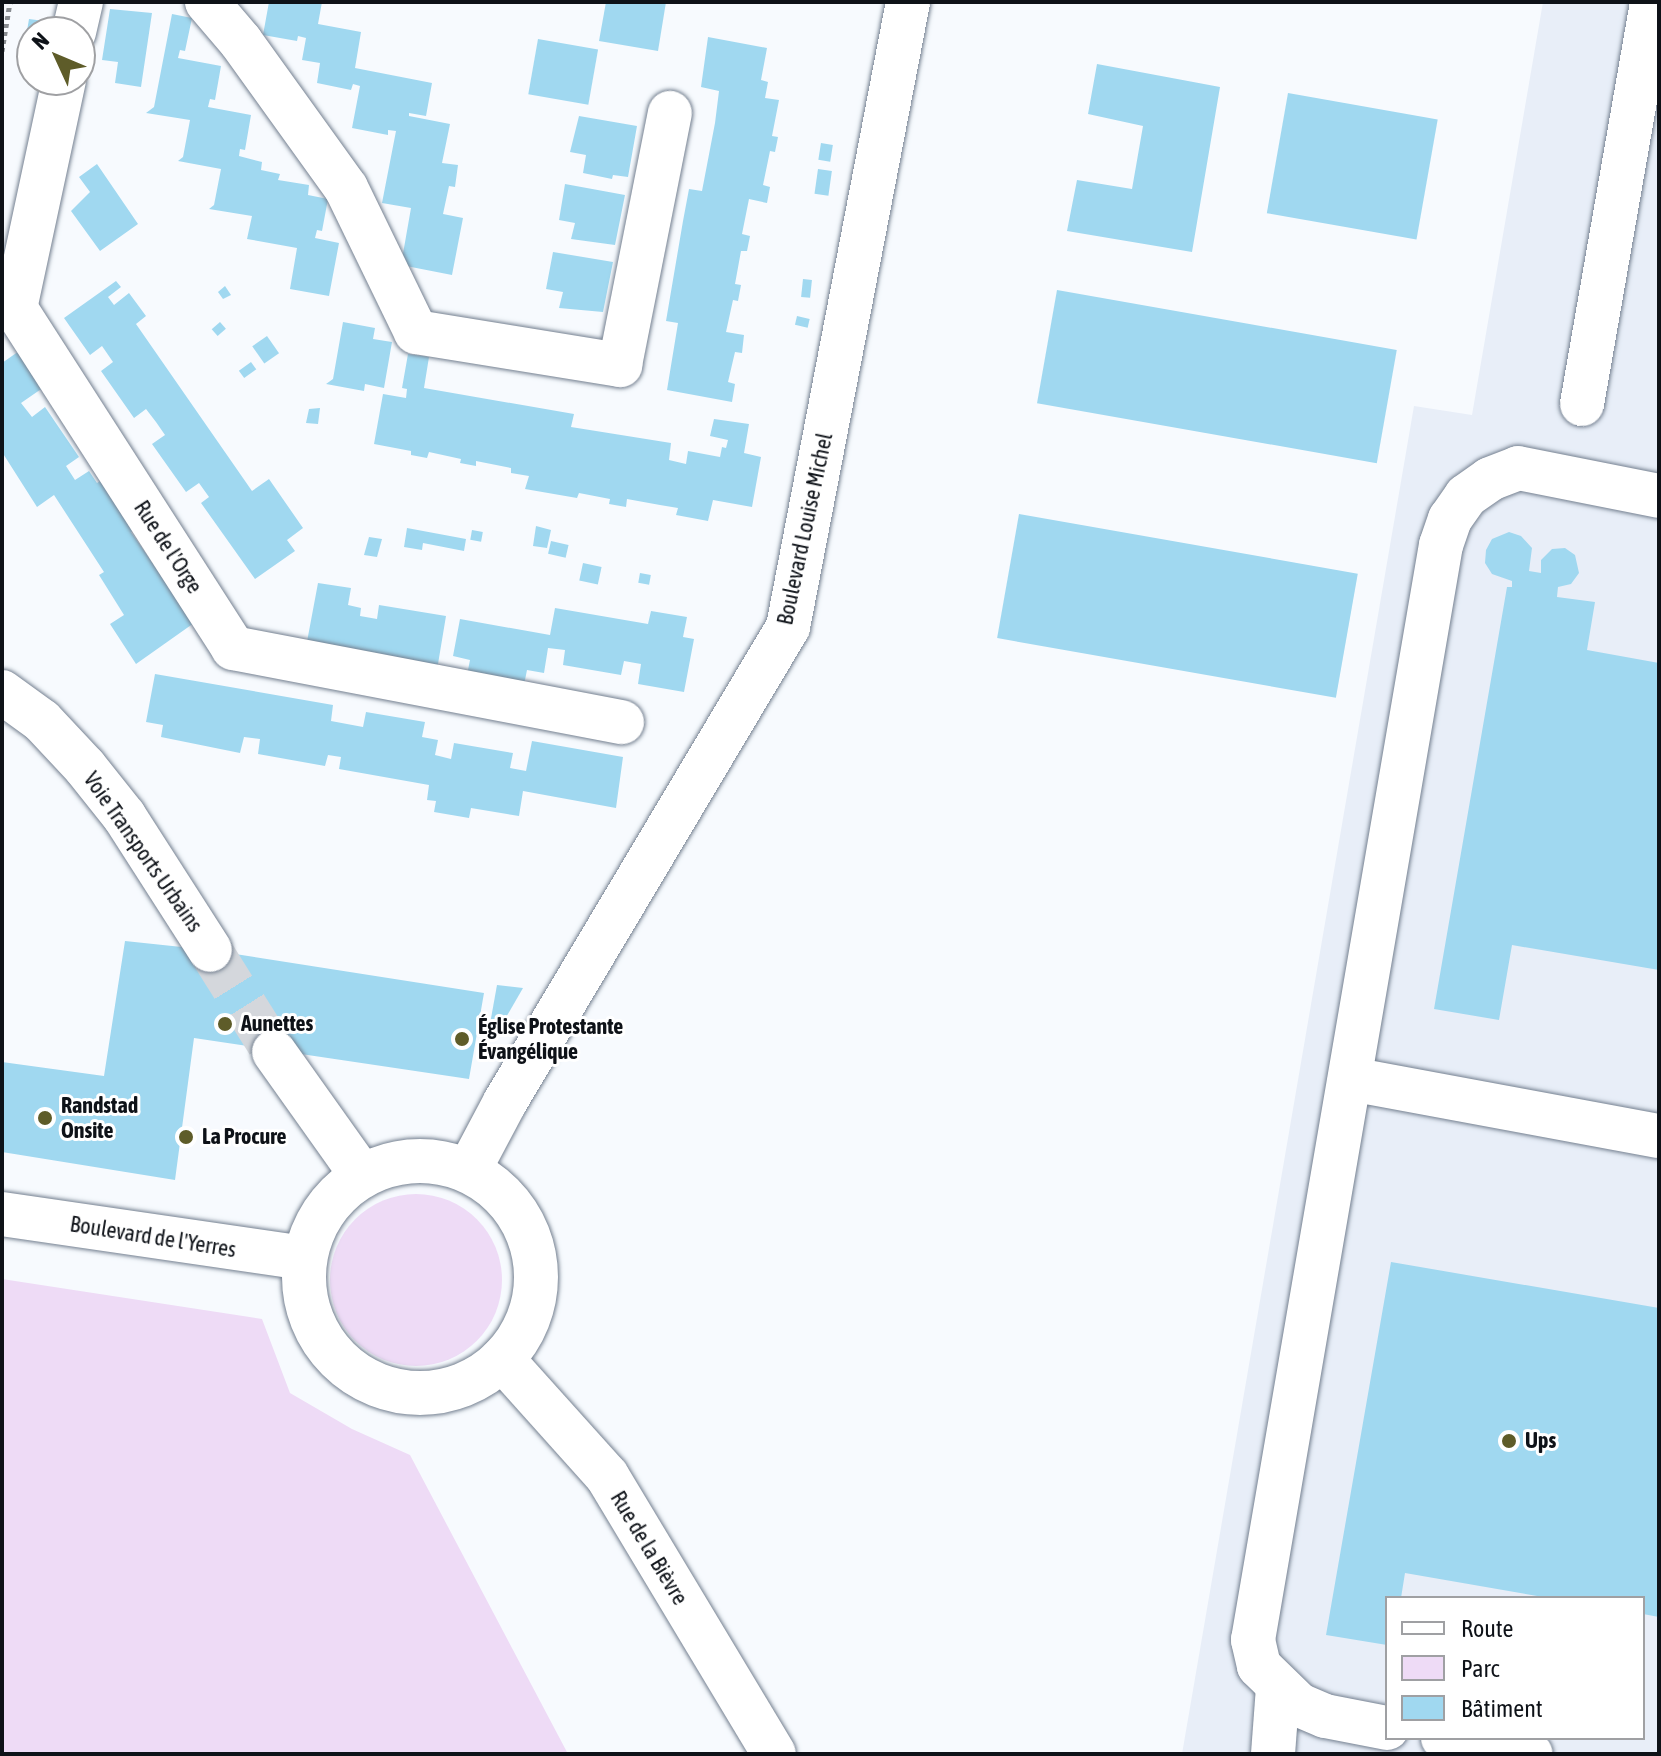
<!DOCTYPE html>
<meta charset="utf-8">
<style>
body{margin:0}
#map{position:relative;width:1661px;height:1756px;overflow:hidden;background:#f7fafe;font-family:"Asap Condensed",sans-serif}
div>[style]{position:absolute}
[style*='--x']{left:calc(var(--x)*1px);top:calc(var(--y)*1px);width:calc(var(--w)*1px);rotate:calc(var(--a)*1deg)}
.built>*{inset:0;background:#e8eef8}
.green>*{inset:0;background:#eedbf6}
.round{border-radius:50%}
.building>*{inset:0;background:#a0d8f0;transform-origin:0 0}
.minor-tunnel>*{height:44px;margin-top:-22px;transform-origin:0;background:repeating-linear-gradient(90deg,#d4d7dc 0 44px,transparent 0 66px)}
.path>*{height:5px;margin-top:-2.5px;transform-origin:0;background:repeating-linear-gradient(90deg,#898d92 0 4px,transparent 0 8px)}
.roads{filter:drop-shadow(0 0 2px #748090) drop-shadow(0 0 2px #748090)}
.minor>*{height:44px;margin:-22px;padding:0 22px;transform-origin:22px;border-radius:22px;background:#fff}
.minor>.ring{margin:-22px;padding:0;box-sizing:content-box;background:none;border:44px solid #fff;border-radius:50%}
.dots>*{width:22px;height:22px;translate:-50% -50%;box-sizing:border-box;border:4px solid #fff;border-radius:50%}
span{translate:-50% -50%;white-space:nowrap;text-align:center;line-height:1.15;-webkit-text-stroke:6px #fff;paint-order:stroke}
.street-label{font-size:22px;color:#0e1218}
.poi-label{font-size:22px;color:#0e1218;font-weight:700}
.left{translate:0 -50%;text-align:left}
.frame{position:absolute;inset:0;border:4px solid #0e1218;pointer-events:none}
.legend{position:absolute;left:1385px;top:1596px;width:260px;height:144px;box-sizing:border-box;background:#fff;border:2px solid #9fa0a3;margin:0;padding:10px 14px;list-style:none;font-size:24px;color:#0e1218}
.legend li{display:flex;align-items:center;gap:16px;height:40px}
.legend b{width:40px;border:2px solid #9fa0a3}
.north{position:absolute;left:16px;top:16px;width:80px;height:80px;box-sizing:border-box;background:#fff;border:2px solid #9fa0a3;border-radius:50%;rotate:314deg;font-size:22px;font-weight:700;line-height:32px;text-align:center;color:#0e1218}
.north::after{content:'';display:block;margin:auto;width:28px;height:36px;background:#5e5c29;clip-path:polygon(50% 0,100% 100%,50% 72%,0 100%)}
</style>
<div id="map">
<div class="built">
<div style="clip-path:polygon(evenodd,1543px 2px,1659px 2px,1659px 1754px,1182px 1754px,1414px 406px,1472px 415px,1543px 2px,1387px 1598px,1643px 1598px,1643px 1738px,1387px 1738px,1387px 1598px)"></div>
</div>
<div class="green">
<div class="round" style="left:330px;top:1194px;width:172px;height:172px"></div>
<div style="clip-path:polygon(2px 1279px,262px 1319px,290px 1393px,352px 1429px,410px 1455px,568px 1754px,2px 1754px)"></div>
</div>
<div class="building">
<div style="clip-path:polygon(269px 2px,322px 2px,318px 24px,361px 32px,355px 68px,432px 83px,426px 116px,409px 113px,409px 116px,450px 124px,442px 163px,458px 165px,455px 187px,449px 186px,443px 214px,463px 218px,452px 275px,401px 265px,411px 208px,382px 203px,396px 131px,388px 130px,388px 135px,352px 128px,360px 86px,353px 84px,351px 90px,317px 83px,320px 63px,302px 60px,306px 38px,298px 36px,297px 41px,263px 35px)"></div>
<div style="clip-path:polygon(606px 2px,666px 2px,658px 51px,599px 41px)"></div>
<div style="clip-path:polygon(110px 9px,152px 13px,141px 87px,115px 83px,118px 62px,102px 60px)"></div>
<div style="clip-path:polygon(172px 14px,192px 18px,185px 51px,180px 50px,178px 58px,221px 66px,215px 100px,210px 99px,208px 107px,251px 115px,245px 150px,240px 149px,239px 156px,262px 162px,261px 170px,280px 174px,278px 180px,309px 185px,308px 195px,328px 199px,322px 231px,317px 230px,315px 238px,339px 243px,329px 296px,290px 289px,297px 248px,247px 239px,252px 216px,209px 209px,214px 205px,221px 169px,178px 161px,183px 157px,190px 120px,146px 113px,154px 107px)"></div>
<div style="clip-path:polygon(29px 19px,52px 22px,50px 32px,32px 32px,32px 62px,22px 60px)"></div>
<div style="clip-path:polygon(708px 37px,767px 48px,761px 80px,768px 82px,765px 98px,779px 100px,772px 136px,778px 137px,775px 152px,770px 151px,763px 185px,770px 187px,767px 203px,749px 199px,742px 234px,750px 236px,747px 251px,741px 251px,735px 284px,741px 285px,738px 301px,733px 300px,726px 332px,744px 335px,742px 353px,735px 352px,728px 382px,735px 384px,732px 402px,667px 390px,678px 323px,666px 321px,683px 221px,689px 189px,702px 191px,715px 123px,719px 91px,701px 87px)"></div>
<div style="left:538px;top:39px;width:61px;height:56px;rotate:10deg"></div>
<div style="clip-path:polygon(1097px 64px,1220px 87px,1192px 252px,1067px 231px,1077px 180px,1132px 189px,1143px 126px,1088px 114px)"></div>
<div style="left:1288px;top:93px;width:152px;height:122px;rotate:10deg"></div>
<div style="clip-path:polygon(579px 116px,637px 126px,628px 177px,613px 175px,612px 179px,583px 173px,586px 155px,570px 152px)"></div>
<div style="left:821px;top:143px;width:12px;height:17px;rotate:9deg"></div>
<div style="clip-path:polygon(97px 164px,138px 224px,100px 251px,71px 211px,90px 192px,79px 177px)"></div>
<div style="left:818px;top:169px;width:14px;height:25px;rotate:8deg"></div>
<div style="clip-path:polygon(565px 184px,625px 195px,615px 245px,571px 239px,575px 223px,559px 220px)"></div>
<div style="clip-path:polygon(553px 252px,613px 262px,603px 312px,559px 308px,563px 292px,546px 289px)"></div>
<div style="left:803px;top:279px;width:9px;height:18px;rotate:6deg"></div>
<div style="clip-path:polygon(116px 281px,121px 287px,108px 297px,114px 305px,129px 293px,146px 316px,136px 324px,252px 491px,269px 479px,303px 528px,287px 540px,295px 551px,255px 579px,201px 503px,209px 497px,199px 483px,186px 492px,152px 444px,165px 435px,156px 422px,146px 409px,134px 418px,101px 371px,113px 362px,102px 346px,90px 355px,64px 318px)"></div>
<div style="clip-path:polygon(225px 286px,231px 295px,223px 299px,218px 292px)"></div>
<div style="left:1057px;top:290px;width:345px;height:115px;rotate:10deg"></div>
<div style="left:797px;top:316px;width:13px;height:9px;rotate:13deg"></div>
<div style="left:220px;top:322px;width:9px;height:11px;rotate:49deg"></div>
<div style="clip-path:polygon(343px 322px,375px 328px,373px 339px,392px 342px,384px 388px,365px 384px,364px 391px,326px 384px,333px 379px)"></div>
<div style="left:267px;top:336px;width:21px;height:18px;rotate:55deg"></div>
<div style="clip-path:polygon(22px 349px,47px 385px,21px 403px,32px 417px,45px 407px,79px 457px,66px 466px,75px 480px,89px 471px,97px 483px,110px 475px,143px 523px,131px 532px,194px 623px,136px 664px,110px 624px,124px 615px,99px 575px,104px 572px,54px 495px,37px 507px,2px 452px,2px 363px)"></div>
<div style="clip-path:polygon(408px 354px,429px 357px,424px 388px,574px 414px,571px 427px,671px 443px,669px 460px,686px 464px,688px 451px,720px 457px,722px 447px,726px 448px,728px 440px,710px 436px,714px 419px,749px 424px,744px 453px,761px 457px,752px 507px,713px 500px,708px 521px,676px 515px,678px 508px,660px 505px,627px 499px,626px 507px,609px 504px,610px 499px,579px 493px,577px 498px,525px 489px,529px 476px,511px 473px,511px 468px,476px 461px,476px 466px,460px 463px,461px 459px,429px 452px,427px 458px,411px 455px,411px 451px,374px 444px,383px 394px,406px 398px,407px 389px,402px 388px)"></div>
<div style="left:251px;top:362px;width:9px;height:15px;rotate:54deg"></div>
<div style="clip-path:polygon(320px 408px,318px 424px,306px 423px,309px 409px)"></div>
<div style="left:1019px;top:514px;width:344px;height:126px;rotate:10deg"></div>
<div style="clip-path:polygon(536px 526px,551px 530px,547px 548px,533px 546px)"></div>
<div style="clip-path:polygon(407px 528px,466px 539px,464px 551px,423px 543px,422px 550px,404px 547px)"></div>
<div style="left:472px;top:530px;width:11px;height:10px;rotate:10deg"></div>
<div style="clip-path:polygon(1509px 532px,1521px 536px,1532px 548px,1529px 571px,1541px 573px,1541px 560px,1552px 549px,1565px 548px,1575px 555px,1579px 573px,1571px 584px,1558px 587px,1557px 597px,1595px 602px,1587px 650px,1659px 663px,1659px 970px,1512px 945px,1499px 1020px,1434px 1009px,1507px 587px,1512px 587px,1512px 581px,1492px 574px,1485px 563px,1486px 550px,1492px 539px)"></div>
<div style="clip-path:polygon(369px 537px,382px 539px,377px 557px,364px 555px)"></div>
<div style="left:551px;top:541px;width:18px;height:13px;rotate:13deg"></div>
<div style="left:583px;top:563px;width:19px;height:18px;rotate:12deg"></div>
<div style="left:640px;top:573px;width:11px;height:10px;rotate:10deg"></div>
<div style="clip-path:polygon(318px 583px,351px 588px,348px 605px,361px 608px,360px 616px,377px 619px,379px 605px,446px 616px,437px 670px,306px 647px)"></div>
<div style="clip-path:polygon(555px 608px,648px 624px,651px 611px,687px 617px,683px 637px,694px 639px,684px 692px,638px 684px,641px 664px,624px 661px,621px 675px,563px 665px,565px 650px,548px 648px,544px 673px,527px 670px,524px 685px,467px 675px,470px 660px,453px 656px,460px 619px,550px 635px)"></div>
<div style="clip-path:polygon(155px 674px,333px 705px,331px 721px,363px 727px,366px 712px,425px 722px,422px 737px,438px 740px,435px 755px,451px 759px,454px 743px,513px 753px,510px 768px,526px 771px,532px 741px,623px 757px,616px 808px,523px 791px,519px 816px,471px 808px,469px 818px,434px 812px,436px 801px,427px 800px,429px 785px,339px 769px,341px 757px,328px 755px,325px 766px,258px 754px,260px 739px,244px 737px,240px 753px,161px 737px,163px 725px,146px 722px)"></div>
<div style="clip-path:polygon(125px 941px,210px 950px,484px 993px,469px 1079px,194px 1038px,175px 1180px,2px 1152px,2px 1062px,104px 1076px)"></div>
<div style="clip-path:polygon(497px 985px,523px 988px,501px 1026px,490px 1024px)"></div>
<div style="clip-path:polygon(1391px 1262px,1659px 1308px,1659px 1617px,1643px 1614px,1643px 1598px,1549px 1598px,1405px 1573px,1401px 1598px,1387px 1598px,1387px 1645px,1326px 1635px)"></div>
</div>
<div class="minor-tunnel">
<div style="--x:210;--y:950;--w:120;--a:57.9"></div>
</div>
<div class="path">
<div style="--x:2;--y:51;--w:50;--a:-80.7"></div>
</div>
<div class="roads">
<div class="minor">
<div style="--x:207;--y:2;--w:52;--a:49.6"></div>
<div style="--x:241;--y:42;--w:180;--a:54.3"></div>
<div style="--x:346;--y:188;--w:160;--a:64.1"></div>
<div style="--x:416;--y:332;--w:207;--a:9.2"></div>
<div style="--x:620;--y:365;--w:257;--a:-78.8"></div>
<div style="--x:74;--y:32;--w:31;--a:-77"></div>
<div style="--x:64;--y:80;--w:233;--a:102.1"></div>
<div style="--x:15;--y:308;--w:404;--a:57.3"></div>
<div style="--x:233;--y:648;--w:396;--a:10.8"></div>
<div style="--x:1582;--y:404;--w:408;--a:-80.1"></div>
<div style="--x:2;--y:692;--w:49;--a:35.9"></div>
<div style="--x:42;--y:721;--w:63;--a:46.9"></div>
<div style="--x:85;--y:767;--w:63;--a:51.5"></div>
<div style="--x:124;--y:816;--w:159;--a:57.3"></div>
<div style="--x:274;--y:1052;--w:152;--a:54.6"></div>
<div style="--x:1350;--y:1079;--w:314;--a:10.5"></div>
<div class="ring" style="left:304px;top:1161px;width:188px;height:188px"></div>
<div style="--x:469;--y:1170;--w:77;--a:-62.1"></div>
<div style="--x:505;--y:1102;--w:553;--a:-59.21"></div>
<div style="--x:788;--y:627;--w:636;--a:-79.13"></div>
<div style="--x:2;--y:1214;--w:306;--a:8.3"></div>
<div style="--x:502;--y:1359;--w:157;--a:48.1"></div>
<div style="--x:607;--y:1476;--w:324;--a:59"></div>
<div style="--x:1387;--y:1728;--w:63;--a:-169"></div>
<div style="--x:1325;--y:1716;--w:28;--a:-157"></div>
<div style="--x:1299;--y:1705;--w:56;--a:-135.7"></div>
<div style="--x:1259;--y:1666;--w:27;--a:-103"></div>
<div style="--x:1253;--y:1640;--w:1111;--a:-80.26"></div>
<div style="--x:1441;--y:545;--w:28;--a:-71"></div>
<div style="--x:1450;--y:519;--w:28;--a:-55"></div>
<div style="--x:1466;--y:496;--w:29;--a:-35"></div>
<div style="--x:1490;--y:479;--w:30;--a:-21"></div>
<div style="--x:1518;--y:468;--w:144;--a:11.2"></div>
<div style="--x:1443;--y:1738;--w:89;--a:10.3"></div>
<div style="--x:1273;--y:1754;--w:66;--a:-85.7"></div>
</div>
</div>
<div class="dots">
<div style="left:225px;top:1024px;background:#5e5c29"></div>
<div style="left:462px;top:1039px;background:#5e5c29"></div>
<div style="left:45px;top:1118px;background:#5e5c29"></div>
<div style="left:186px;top:1137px;background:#5e5c29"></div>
<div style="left:1509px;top:1441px;background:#5e5c29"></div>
</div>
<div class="street-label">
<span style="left:805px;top:529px;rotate:-78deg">Boulevard Louise Michel</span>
<span style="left:168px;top:547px;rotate:57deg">Rue de l'Orge</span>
<span style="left:143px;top:852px;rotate:55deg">Voie Transports Urbains</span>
<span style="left:153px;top:1237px;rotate:9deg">Boulevard de l'Yerres</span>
<span style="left:649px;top:1548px;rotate:59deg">Rue de la Bièvre</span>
</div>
<div class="poi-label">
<span class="left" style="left:241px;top:1024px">Aunettes</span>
<span class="left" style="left:478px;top:1039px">Église Protestante<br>Évangélique</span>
<span class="left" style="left:61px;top:1118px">Randstad<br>Onsite</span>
<span class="left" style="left:202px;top:1137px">La Procure</span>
<span class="left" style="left:1525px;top:1441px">Ups</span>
</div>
<div class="frame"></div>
<ul class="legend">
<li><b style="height:10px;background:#fff"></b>Route</li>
<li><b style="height:22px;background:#eedbf6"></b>Parc</li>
<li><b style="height:22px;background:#a0d8f0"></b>Bâtiment</li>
</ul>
<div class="north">N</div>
</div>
